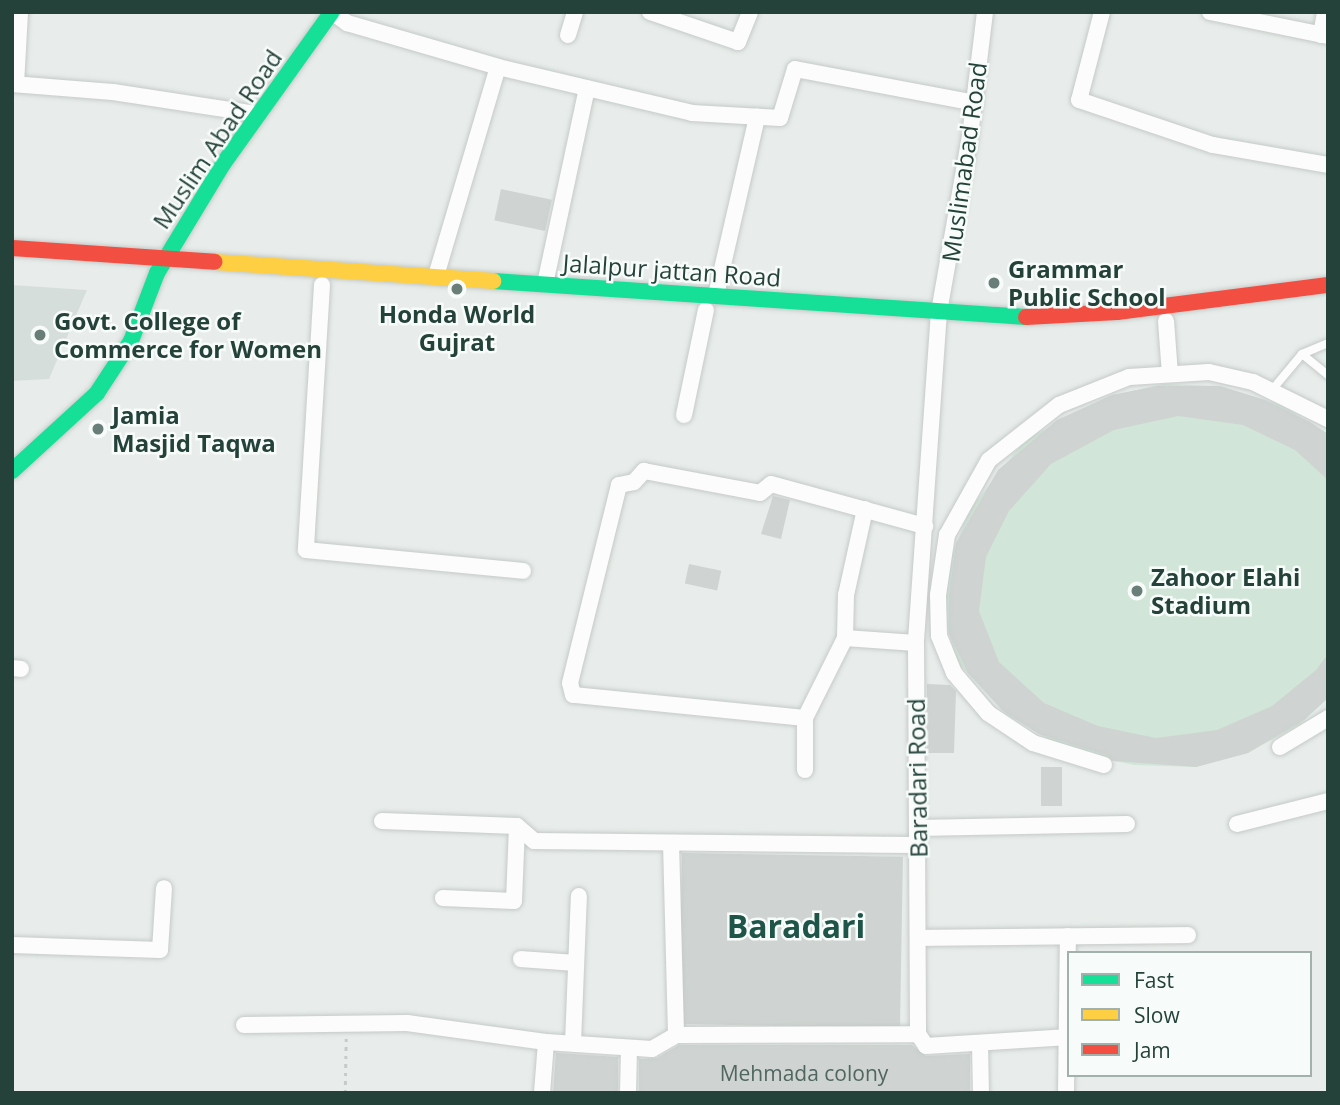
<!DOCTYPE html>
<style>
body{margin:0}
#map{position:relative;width:1340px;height:1105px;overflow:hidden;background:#e8edeb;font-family:"Open Sans",sans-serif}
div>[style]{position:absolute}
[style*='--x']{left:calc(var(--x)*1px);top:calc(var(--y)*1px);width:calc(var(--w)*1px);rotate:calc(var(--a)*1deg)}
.built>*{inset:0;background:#d6dedb}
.green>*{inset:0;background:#d1e6d8}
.building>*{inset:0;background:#cfd4d2;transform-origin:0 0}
.path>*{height:2.5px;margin-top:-1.25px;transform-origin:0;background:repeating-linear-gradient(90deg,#c3ccca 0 3.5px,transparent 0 8.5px)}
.roads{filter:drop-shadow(0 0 2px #c5cac8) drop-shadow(0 0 2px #c5cac8)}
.lane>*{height:8px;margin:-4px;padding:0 4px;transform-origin:4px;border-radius:4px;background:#fcfcfc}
.street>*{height:16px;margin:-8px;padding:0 8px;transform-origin:8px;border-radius:8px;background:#fcfcfc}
.fast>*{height:16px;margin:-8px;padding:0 8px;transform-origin:8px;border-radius:8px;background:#16e098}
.slow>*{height:16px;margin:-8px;padding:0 8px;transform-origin:8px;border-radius:8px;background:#ffcf43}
.jam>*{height:16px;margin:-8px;padding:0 8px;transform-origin:8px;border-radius:8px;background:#f24e42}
.dots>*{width:19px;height:19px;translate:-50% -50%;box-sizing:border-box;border:4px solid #f7fbf9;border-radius:50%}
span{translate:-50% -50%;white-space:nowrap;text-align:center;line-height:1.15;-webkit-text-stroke:5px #f7fbf9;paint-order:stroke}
.number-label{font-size:21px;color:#506761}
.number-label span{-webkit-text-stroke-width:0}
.street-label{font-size:24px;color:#24423a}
.poi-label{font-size:24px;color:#24423a;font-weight:700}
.left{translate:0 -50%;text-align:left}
.district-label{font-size:32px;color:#1f5548;font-weight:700}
.frame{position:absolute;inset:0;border:14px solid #24423a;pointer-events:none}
.legend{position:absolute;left:1067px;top:951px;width:245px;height:126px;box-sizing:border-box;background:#f7fbf9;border:2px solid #a3b1ad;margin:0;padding:9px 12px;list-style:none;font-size:21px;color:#24423a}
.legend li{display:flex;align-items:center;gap:14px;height:35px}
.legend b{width:35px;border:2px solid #a3b1ad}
</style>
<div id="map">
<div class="built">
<div style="clip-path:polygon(12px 285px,87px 290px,49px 379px,12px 381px)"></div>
</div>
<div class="green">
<div style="clip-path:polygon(1164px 384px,1220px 386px,1281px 405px,1328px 434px,1328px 698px,1300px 724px,1248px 753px,1196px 767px,1134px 765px,1071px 752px,1007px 715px,957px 662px,944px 616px,947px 567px,970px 509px,1025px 440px,1109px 396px)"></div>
</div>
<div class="building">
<div style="left:501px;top:189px;width:52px;height:32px;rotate:12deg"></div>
<div style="clip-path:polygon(1157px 386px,1220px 386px,1265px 400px,1310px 422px,1328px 434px,1328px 480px,1295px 450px,1243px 425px,1178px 416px,1114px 430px,1051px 464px,1009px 511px,986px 557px,979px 611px,999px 662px,1044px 703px,1098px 726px,1156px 738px,1217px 730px,1272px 706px,1316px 670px,1328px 654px,1328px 698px,1304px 720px,1248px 753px,1196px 767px,1113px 761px,1107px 755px,1039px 734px,1002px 710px,968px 673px,949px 634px,949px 596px,956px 543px,998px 470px,1057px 420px,1112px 395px)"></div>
<div style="clip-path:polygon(773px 496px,790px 500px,781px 539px,761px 534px)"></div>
<div style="left:689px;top:564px;width:33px;height:20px;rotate:12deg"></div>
<div style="clip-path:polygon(927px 684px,950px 685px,956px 691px,954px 753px,927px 753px)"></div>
<div style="left:1041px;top:767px;width:21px;height:39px"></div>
<div style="left:682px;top:853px;width:221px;height:171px;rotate:1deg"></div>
<div style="clip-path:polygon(679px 1045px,912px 1045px,926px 1056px,970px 1054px,970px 1093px,639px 1093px,639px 1059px,657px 1058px)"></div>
<div style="clip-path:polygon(556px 1053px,618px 1057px,618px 1093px,553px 1093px)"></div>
</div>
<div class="path">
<div style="--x:345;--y:1093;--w:56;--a:-89"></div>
</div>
<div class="roads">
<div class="lane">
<div style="--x:1302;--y:354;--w:33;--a:39"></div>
<div style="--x:1272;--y:390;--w:47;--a:-50.2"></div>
<div style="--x:1302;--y:354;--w:28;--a:-23"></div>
</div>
<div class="street">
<div style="--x:332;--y:12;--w:19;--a:36"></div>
<div style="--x:347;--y:23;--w:157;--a:16.2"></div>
<div style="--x:498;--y:67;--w:199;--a:13.3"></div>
<div style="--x:692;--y:113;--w:88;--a:3.3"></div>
<div style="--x:780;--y:118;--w:51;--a:-73"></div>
<div style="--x:795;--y:69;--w:183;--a:10.7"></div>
<div style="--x:650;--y:12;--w:93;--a:18.8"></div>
<div style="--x:738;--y:42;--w:32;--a:-68"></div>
<div style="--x:985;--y:12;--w:125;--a:96.9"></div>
<div style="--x:970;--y:136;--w:178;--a:100"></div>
<div style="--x:939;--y:311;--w:333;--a:94"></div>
<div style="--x:916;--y:643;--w:391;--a:89.7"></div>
<div style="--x:918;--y:1034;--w:14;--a:56"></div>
<div style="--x:926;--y:1046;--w:143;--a:-3.6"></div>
<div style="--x:1102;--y:12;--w:91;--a:104.6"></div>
<div style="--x:1079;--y:100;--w:141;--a:18.6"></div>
<div style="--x:1213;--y:145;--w:117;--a:9.9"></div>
<div style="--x:1210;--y:12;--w:120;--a:11.5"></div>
<div style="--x:568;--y:35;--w:24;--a:-73"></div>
<div style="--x:1321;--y:35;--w:23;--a:-80"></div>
<div style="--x:12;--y:84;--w:101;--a:4.5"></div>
<div style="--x:113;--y:92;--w:146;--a:8.7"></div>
<div style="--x:16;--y:84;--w:72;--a:-86.8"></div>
<div style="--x:436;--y:276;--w:218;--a:-73.5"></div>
<div style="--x:545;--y:284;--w:200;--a:-77.9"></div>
<div style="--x:322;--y:285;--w:265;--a:93.5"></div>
<div style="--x:306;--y:550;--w:218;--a:5.5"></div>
<div style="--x:716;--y:295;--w:183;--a:-77"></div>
<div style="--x:1166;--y:321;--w:53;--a:85.7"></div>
<div style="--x:684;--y:415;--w:107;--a:-78.2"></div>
<div style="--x:845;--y:638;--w:43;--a:-88.7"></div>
<div style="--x:846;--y:595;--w:88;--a:-77.5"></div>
<div style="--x:12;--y:668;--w:9;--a:6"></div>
<div style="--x:805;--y:718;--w:233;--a:-174.3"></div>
<div style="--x:573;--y:695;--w:12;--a:-104"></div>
<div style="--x:570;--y:683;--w:204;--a:-76.1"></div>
<div style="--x:619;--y:485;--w:15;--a:-11"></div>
<div style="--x:634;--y:482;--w:15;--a:-48"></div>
<div style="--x:644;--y:471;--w:118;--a:10.7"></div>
<div style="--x:760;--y:493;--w:14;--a:-39"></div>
<div style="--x:771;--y:484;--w:160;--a:15.3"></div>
<div style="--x:1280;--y:747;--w:56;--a:-31.1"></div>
<div style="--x:1104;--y:765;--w:74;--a:-162.8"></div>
<div style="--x:1033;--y:743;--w:54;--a:-146.3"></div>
<div style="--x:988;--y:713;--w:52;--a:-130.4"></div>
<div style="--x:954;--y:673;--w:40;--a:-112"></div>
<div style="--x:939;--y:636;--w:41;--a:-91.4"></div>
<div style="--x:938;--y:595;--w:61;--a:-81.5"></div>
<div style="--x:947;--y:535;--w:86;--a:-60.8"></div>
<div style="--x:989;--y:460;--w:89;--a:-38.2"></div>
<div style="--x:1059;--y:405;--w:75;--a:-21.8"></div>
<div style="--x:1129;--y:377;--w:80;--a:-3.6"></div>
<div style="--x:1209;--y:372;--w:45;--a:12.8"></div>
<div style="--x:1253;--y:382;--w:84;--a:26.3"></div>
<div style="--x:805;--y:770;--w:52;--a:-90"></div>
<div style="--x:805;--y:718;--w:89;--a:-63.4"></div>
<div style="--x:845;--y:638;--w:71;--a:4"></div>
<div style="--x:382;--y:821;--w:135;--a:2.1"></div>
<div style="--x:517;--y:826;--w:23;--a:41"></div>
<div style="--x:534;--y:841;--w:384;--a:0.6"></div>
<div style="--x:1237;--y:824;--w:94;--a:-14.2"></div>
<div style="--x:917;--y:828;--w:210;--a:-1.1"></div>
<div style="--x:671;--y:843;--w:192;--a:88.5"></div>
<div style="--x:443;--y:898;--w:71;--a:2.4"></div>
<div style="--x:514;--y:901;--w:75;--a:-87.7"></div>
<div style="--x:921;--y:938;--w:267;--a:-0.6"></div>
<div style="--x:12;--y:945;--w:148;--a:1.9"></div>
<div style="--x:160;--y:950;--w:62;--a:-86.3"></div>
<div style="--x:521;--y:959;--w:54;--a:4.2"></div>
<div style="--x:244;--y:1025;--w:163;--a:-0.7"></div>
<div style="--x:407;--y:1023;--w:140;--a:7.8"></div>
<div style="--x:546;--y:1042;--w:106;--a:3.8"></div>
<div style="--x:652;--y:1049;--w:28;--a:-30"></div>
<div style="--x:676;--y:1035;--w:242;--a:-0.2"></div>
<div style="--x:573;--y:1043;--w:147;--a:-87.7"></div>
<div style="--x:980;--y:1043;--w:50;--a:88.9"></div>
<div style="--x:542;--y:1093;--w:51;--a:-85.5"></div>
<div style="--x:628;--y:1093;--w:45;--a:-88.7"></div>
<div style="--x:1066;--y:1093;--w:157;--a:-89.3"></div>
</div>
<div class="fast">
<div style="--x:493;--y:281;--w:534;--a:3.86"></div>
<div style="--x:12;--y:471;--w:115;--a:-42.5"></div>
<div style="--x:97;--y:393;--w:62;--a:-56.8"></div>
<div style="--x:131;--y:341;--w:73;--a:-69.1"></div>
<div style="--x:157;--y:273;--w:127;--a:-58.8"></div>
<div style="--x:223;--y:164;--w:187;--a:-54.4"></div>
</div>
<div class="slow">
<div style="--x:215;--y:262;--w:279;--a:3.9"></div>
</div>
<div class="jam">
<div style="--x:12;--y:248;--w:203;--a:3.9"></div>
<div style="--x:1026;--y:317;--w:91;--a:-3.1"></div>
<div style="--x:1117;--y:312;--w:213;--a:-7.3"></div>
</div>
</div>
<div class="dots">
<div style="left:994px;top:283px;background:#697e78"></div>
<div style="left:457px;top:289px;background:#697e78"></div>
<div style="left:40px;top:335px;background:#697e78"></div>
<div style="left:98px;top:429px;background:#697e78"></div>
<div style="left:1137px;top:591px;background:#697e78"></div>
</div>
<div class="number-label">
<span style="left:804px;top:1073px">Mehmada colony</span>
</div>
<div class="street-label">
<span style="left:217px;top:139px;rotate:-56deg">Muslim Abad Road</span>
<span style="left:964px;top:162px;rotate:-82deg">Muslimabad Road</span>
<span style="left:672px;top:270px;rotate:4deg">Jalalpur jattan Road</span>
<span style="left:917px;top:778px;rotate:-91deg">Baradari Road</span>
</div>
<div class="poi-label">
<span class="left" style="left:1008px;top:283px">Grammar<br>Public School</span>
<span style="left:457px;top:328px">Honda World<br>Gujrat</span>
<span class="left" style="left:54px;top:335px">Govt. College of<br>Commerce for Women</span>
<span class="left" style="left:112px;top:429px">Jamia<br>Masjid Taqwa</span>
<span class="left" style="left:1151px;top:591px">Zahoor Elahi<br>Stadium</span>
</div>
<div class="district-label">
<span style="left:796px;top:926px">Baradari</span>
</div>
<div class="frame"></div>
<ul class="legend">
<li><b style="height:9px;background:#16e098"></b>Fast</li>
<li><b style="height:9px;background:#ffcf43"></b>Slow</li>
<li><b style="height:9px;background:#f24e42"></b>Jam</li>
</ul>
</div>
